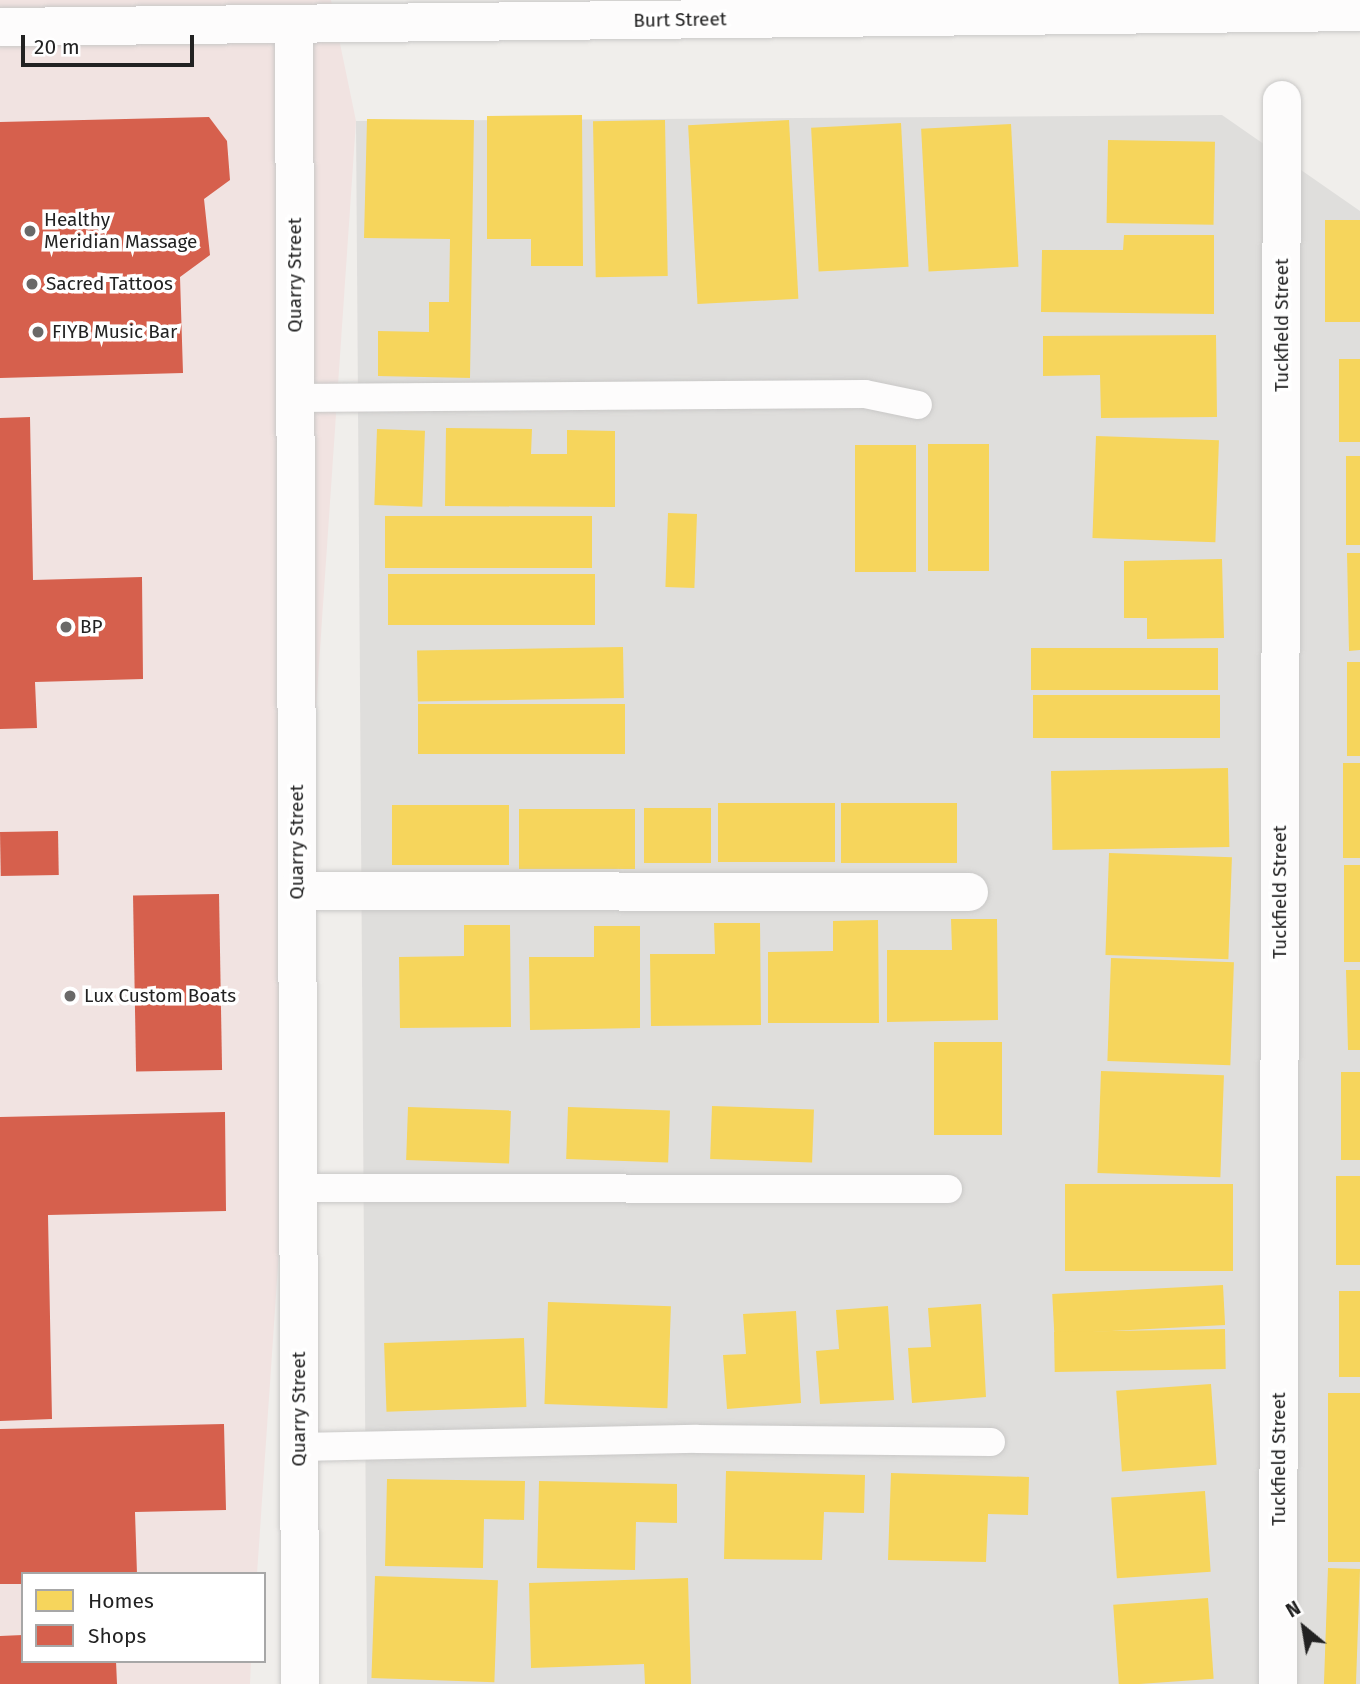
<!DOCTYPE html>
<style>
body{margin:0}
#map{position:relative;width:1360px;height:1684px;overflow:hidden;background:#f0eeeb;font-family:"Fira Sans",sans-serif}
div>[style]{position:absolute}
[style*='--x']{left:calc(var(--x)*1px);top:calc(var(--y)*1px);width:calc(var(--w)*1px);rotate:calc(var(--a)*1deg)}
.residential>*{inset:0;background:#dfdedc}
.commercial>*{inset:0;background:#f1e3e1}
.homes>*{inset:0;background:#f6d55c;transform-origin:0 0}
.shops>*{inset:0;background:#d6604d;transform-origin:0 0}
.roads{filter:drop-shadow(0 0 2px #c9c8c7) drop-shadow(0 0 2px #c9c8c7)}
.lane>*{height:28px;margin:-14px;padding:0 14px;transform-origin:14px;border-radius:14px;background:#fdfcfc}
.street>*{height:38px;margin:-19px;padding:0 19px;transform-origin:19px;border-radius:19px;background:#fdfcfc}
.dots>*{width:19px;height:19px;translate:-50% -50%;box-sizing:border-box;border:4px solid #fff;border-radius:50%}
span{translate:-50% -50%;white-space:nowrap;text-align:center;line-height:1.15;-webkit-text-stroke:7px #fff;paint-order:stroke}
.street-label{font-size:19px;color:#222}
.poi-label{font-size:19px;color:#222}
.left{translate:0 -50%;text-align:left}
.legend{position:absolute;left:21px;top:1572px;width:245px;height:91px;box-sizing:border-box;background:#fff;border:2px solid #a7a7a7;margin:0;padding:9px 12px;list-style:none;font-size:21px;color:#222}
.legend li{display:flex;align-items:center;gap:14px;height:35px}
.legend b{width:35px;border:2px solid #a7a7a7}
.north{position:absolute;left:1269px;top:1593px;width:70px;height:70px;-webkit-text-stroke:5px #fff;paint-order:stroke;rotate:330deg;font-size:19px;font-weight:700;line-height:28px;text-align:center;color:#222}
.north::after{content:'';display:block;margin:auto;width:24px;height:32px;background:#222;clip-path:polygon(50% 0,100% 100%,50% 72%,0 100%)}
.scale{position:absolute;left:21px;top:35px;width:173px;height:32px;box-sizing:border-box;border:4px solid #222;border-top:0;padding-left:9px;font-size:21px;line-height:24px;white-space:nowrap;color:#222;-webkit-text-stroke:5px #fff;paint-order:stroke}
</style>
<div id="map">
<div class="residential">
<div style="clip-path:polygon(1222px 115px,1360px 211px,1360px 1684px,367px 1684px,356px 121px)"></div>
</div>
<div class="commercial">
<div style="clip-path:polygon(0 0,331px 0,356px 121px,257px 1574px,23px 1574px,23px 1661px,251px 1661px,250px 1684px,0 1684px)"></div>
</div>
<div class="homes">
<div style="clip-path:polygon(582px 115px,583px 266px,531px 266px,531px 239px,487px 239px,487px 116px)"></div>
<div style="clip-path:polygon(367px 119px,474px 120px,470px 378px,378px 376px,378px 331px,429px 332px,429px 302px,449px 302px,450px 239px,364px 238px)"></div>
<div style="left:665px;top:120px;width:156px;height:72px;rotate:89deg"></div>
<div style="left:789px;top:120px;width:179px;height:101px;rotate:87deg"></div>
<div style="left:901px;top:123px;width:144px;height:90px;rotate:87deg"></div>
<div style="left:1011px;top:124px;width:143px;height:90px;rotate:87deg"></div>
<div style="left:1108px;top:140px;width:107px;height:83px;rotate:1deg"></div>
<div style="left:1325px;top:220px;width:35px;height:102px"></div>
<div style="clip-path:polygon(1124px 235px,1214px 235px,1214px 314px,1041px 312px,1042px 250px,1123px 250px)"></div>
<div style="clip-path:polygon(1216px 335px,1217px 417px,1101px 418px,1100px 375px,1043px 376px,1043px 336px)"></div>
<div style="left:1339px;top:359px;width:21px;height:83px"></div>
<div style="clip-path:polygon(446px 428px,532px 429px,531px 454px,567px 454px,567px 430px,615px 431px,615px 507px,445px 506px)"></div>
<div style="left:377px;top:429px;width:48px;height:76px;rotate:2deg"></div>
<div style="left:1096px;top:436px;width:123px;height:102px;rotate:2deg"></div>
<div style="left:928px;top:444px;width:61px;height:127px"></div>
<div style="left:855px;top:445px;width:61px;height:127px"></div>
<div style="left:1346px;top:456px;width:14px;height:89px"></div>
<div style="left:668px;top:513px;width:29px;height:74px;rotate:2deg"></div>
<div style="left:592px;top:516px;width:52px;height:207px;rotate:90deg"></div>
<div style="clip-path:polygon(1347px 553px,1360px 553px,1360px 650px,1349px 651px)"></div>
<div style="clip-path:polygon(1222px 559px,1224px 638px,1147px 639px,1147px 618px,1124px 618px,1124px 561px)"></div>
<div style="left:595px;top:574px;width:51px;height:207px;rotate:90deg"></div>
<div style="left:623px;top:647px;width:51px;height:206px;rotate:89deg"></div>
<div style="left:1031px;top:648px;width:187px;height:42px"></div>
<div style="left:1347px;top:662px;width:13px;height:94px"></div>
<div style="left:1033px;top:695px;width:187px;height:43px"></div>
<div style="left:625px;top:704px;width:50px;height:207px;rotate:90deg"></div>
<div style="left:1360px;top:763px;width:95px;height:17px;rotate:90deg"></div>
<div style="left:1228px;top:768px;width:79px;height:177px;rotate:89deg"></div>
<div style="left:718px;top:803px;width:117px;height:59px"></div>
<div style="left:841px;top:803px;width:116px;height:60px"></div>
<div style="left:509px;top:805px;width:60px;height:117px;rotate:90deg"></div>
<div style="left:711px;top:808px;width:55px;height:67px;rotate:90deg"></div>
<div style="left:519px;top:809px;width:116px;height:60px"></div>
<div style="left:1109px;top:853px;width:123px;height:102px;rotate:2deg"></div>
<div style="left:1344px;top:865px;width:16px;height:97px"></div>
<div style="clip-path:polygon(951px 919px,997px 919px,998px 1020px,887px 1022px,887px 950px,952px 950px)"></div>
<div style="clip-path:polygon(878px 920px,879px 1023px,768px 1023px,768px 952px,833px 951px,833px 921px)"></div>
<div style="clip-path:polygon(714px 923px,760px 923px,761px 1025px,651px 1026px,650px 954px,715px 954px)"></div>
<div style="clip-path:polygon(464px 925px,510px 925px,511px 1027px,400px 1028px,399px 957px,464px 956px)"></div>
<div style="clip-path:polygon(594px 926px,640px 926px,640px 1028px,530px 1030px,529px 957px,594px 957px)"></div>
<div style="left:1111px;top:958px;width:123px;height:103px;rotate:2deg"></div>
<div style="clip-path:polygon(1346px 970px,1360px 970px,1360px 1050px,1348px 1050px)"></div>
<div style="left:934px;top:1042px;width:68px;height:93px"></div>
<div style="left:1101px;top:1071px;width:123px;height:102px;rotate:2deg"></div>
<div style="left:1341px;top:1072px;width:19px;height:88px"></div>
<div style="left:712px;top:1106px;width:102px;height:53px;rotate:2deg"></div>
<div style="left:408px;top:1107px;width:103px;height:53px;rotate:2deg"></div>
<div style="left:568px;top:1107px;width:102px;height:52px;rotate:2deg"></div>
<div style="left:1360px;top:1176px;width:89px;height:24px;rotate:90deg"></div>
<div style="left:1065px;top:1184px;width:168px;height:87px"></div>
<div style="left:1223px;top:1285px;width:40px;height:171px;rotate:87deg"></div>
<div style="left:1339px;top:1291px;width:21px;height:86px"></div>
<div style="left:548px;top:1302px;width:123px;height:102px;rotate:2deg"></div>
<div style="clip-path:polygon(981px 1304px,986px 1397px,912px 1403px,908px 1348px,931px 1347px,928px 1308px)"></div>
<div style="clip-path:polygon(888px 1306px,894px 1400px,820px 1404px,816px 1351px,839px 1349px,836px 1310px)"></div>
<div style="clip-path:polygon(796px 1311px,801px 1403px,727px 1409px,723px 1355px,746px 1354px,743px 1314px)"></div>
<div style="left:1225px;top:1329px;width:40px;height:171px;rotate:89deg"></div>
<div style="left:524px;top:1338px;width:69px;height:140px;rotate:88deg"></div>
<div style="left:1211px;top:1384px;width:81px;height:95px;rotate:86deg"></div>
<div style="left:1328px;top:1393px;width:32px;height:169px"></div>
<div style="clip-path:polygon(726px 1471px,865px 1475px,864px 1513px,824px 1512px,822px 1560px,724px 1559px)"></div>
<div style="clip-path:polygon(891px 1473px,1029px 1477px,1028px 1515px,988px 1514px,986px 1562px,888px 1560px)"></div>
<div style="clip-path:polygon(387px 1479px,525px 1481px,524px 1520px,484px 1519px,483px 1568px,385px 1566px)"></div>
<div style="clip-path:polygon(539px 1481px,677px 1484px,677px 1523px,636px 1522px,635px 1570px,537px 1568px)"></div>
<div style="left:1205px;top:1491px;width:81px;height:94px;rotate:86deg"></div>
<div style="left:1328px;top:1568px;width:32px;height:116px;rotate:2deg"></div>
<div style="left:375px;top:1576px;width:123px;height:102px;rotate:2deg"></div>
<div style="clip-path:polygon(688px 1578px,691px 1684px,645px 1684px,644px 1664px,531px 1668px,529px 1583px)"></div>
<div style="left:1208px;top:1598px;width:81px;height:95px;rotate:86deg"></div>
</div>
<div class="shops">
<div style="clip-path:polygon(209px 117px,227px 141px,230px 180px,204px 199px,210px 255px,180px 277px,183px 373px,0 378px,0 122px)"></div>
<div style="clip-path:polygon(30px 417px,33px 580px,142px 577px,143px 679px,35px 682px,37px 728px,0 729px,0 418px)"></div>
<div style="left:58px;top:831px;width:44px;height:58px;rotate:89deg"></div>
<div style="left:219px;top:894px;width:176px;height:86px;rotate:89deg"></div>
<div style="clip-path:polygon(225px 1112px,226px 1211px,48px 1215px,52px 1419px,0 1421px,0 1117px)"></div>
<div style="clip-path:polygon(224px 1424px,226px 1510px,135px 1512px,137px 1574px,23px 1574px,23px 1584px,0 1584px,0 1429px)"></div>
<div style="clip-path:polygon(23px 1635px,23px 1661px,116px 1661px,117px 1684px,0 1684px,0 1636px)"></div>
</div>
<div class="roads">
<div class="lane">
<div style="--x:295;--y:398;--w:570;--a:-0.4"></div>
<div style="--x:865;--y:394;--w:54;--a:11.7"></div>
<div style="--x:299;--y:1188;--w:649;--a:0.09"></div>
<div style="--x:299;--y:1447;--w:398;--a:-1.2"></div>
<div style="--x:697;--y:1439;--w:294;--a:0.6"></div>
</div>
<div class="street">
<div style="--x:294;--y:24;--w:1660;--a:89.79"></div>
<div style="--x:0;--y:27;--w:1360;--a:-0.63"></div>
<div style="--x:297;--y:891;--w:672;--a:0.09"></div>
<div style="--x:1278;--y:1684;--w:1584;--a:-89.86"></div>
</div>
</div>
<div class="dots">
<div style="left:30px;top:231px;background:#6a6968"></div>
<div style="left:32px;top:284px;background:#6a6968"></div>
<div style="left:38px;top:332px;background:#6a6968"></div>
<div style="left:66px;top:627px;background:#6a6968"></div>
<div style="left:70px;top:996px;background:#6a6968"></div>
</div>
<div class="street-label">
<span style="left:680px;top:20px;rotate:-1deg">Burt Street</span>
<span style="left:295px;top:275px;rotate:-90deg">Quarry Street</span>
<span style="left:1282px;top:325px;rotate:-90deg">Tuckfield Street</span>
<span style="left:297px;top:842px;rotate:-90deg">Quarry Street</span>
<span style="left:1280px;top:892px;rotate:-90deg">Tuckfield Street</span>
<span style="left:299px;top:1409px;rotate:-90deg">Quarry Street</span>
<span style="left:1279px;top:1459px;rotate:-90deg">Tuckfield Street</span>
</div>
<div class="poi-label">
<span class="left" style="left:44px;top:231px">Healthy<br>Meridian Massage</span>
<span class="left" style="left:46px;top:284px">Sacred Tattoos</span>
<span class="left" style="left:52px;top:332px">FIYB Music Bar</span>
<span class="left" style="left:80px;top:627px">BP</span>
<span class="left" style="left:84px;top:996px">Lux Custom Boats</span>
</div>
<ul class="legend">
<li><b style="height:19px;background:#f6d55c"></b>Homes</li>
<li><b style="height:19px;background:#d6604d"></b>Shops</li>
</ul>
<div class="north">N</div>
<div class="scale">20 m</div>
</div>
